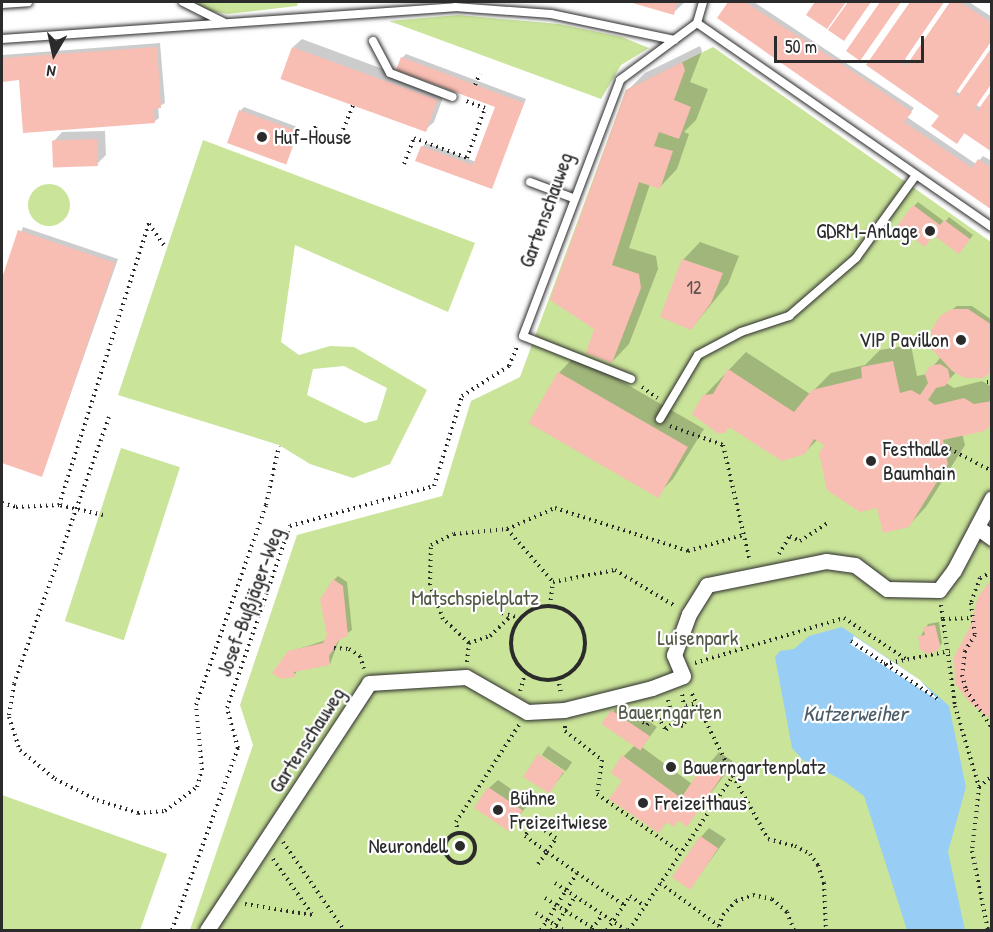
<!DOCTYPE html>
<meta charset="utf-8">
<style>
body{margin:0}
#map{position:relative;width:993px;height:932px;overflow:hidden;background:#fff;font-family:"Patrick Hand",sans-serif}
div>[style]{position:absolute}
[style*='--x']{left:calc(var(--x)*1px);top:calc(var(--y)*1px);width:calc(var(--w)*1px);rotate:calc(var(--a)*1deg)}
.green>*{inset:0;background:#cae49a;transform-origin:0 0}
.round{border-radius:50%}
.water>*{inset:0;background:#98cef6}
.pier>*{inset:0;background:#fff}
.shadow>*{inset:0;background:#0003;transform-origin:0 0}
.building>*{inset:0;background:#f8bdb3;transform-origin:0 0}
.path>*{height:4px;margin-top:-2px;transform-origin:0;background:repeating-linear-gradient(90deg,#2b2b2b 0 1.5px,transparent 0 6px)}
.path>.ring{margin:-2px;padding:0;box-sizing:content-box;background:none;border:4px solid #2b2b2b;border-radius:50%}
.roads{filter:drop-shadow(0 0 2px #2b2b2b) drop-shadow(0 0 2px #2b2b2b)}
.lane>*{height:8px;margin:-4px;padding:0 4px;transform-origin:4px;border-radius:4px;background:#fff}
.street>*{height:15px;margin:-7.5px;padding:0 7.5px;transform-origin:7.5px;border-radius:7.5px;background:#fff}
.dots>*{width:16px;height:16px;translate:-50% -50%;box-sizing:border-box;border:3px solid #fff;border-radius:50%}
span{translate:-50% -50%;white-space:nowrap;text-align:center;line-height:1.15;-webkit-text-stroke:4.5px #fff;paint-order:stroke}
.number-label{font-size:18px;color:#5e504d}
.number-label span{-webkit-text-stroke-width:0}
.poi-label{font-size:21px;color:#2b2b2b}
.left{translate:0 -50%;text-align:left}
.right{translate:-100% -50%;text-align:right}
.street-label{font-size:21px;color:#2b2b2b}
.park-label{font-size:21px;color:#535947}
.water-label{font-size:22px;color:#4c5c68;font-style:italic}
.frame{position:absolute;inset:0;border:3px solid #2b2b2b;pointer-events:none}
.north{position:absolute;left:24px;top:24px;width:60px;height:60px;-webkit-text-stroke:4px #fff;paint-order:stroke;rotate:189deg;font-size:16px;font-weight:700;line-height:24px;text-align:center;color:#2b2b2b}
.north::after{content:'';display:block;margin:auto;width:21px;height:27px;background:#2b2b2b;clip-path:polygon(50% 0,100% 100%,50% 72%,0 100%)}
.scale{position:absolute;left:774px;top:36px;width:150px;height:27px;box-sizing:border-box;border:3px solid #2b2b2b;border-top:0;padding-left:8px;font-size:18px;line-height:21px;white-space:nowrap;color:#2b2b2b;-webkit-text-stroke:4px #fff;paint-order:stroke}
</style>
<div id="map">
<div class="green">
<div style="clip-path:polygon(196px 2px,298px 2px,297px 6px,228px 14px,203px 10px)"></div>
<div style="clip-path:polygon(458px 15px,559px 24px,622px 37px,649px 48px,621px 65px,601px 99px,389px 21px)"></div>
<div style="clip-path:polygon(713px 47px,991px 242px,991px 930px,190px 930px,253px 745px,240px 705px,297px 535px,442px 496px,471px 401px,520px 377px,626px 90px)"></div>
<div style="clip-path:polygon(evenodd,203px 140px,475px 243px,448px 312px,295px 245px,281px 342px,299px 355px,330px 346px,354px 347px,427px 390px,390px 464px,353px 478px,310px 464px,279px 445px,118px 395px,203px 140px,344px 366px,387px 388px,377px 420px,365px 423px,307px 395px,313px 369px,344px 366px)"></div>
<div class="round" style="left:28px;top:184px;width:42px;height:42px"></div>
<div style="left:121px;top:448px;width:62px;height:182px;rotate:18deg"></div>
<div style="clip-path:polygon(2px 795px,167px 854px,140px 930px,2px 930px)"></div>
</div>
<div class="water">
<div style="clip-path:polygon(842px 627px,920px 680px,949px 706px,966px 787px,948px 852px,965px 930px,907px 930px,864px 796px,844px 781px,803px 760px,792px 748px,775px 657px,780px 651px,794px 649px,809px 636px)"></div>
</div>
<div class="pier">
<div style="clip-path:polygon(854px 636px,920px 680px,939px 701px,850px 644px)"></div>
</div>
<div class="shadow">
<div style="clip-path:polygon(632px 2px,685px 2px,673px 13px)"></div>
<div style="clip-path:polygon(730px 2px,754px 2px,914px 108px,907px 117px,976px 164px,983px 156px,992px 161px,992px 208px,719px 18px)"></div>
<div style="clip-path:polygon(912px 2px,944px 2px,905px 59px,910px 62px,952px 2px,969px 2px,992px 17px,992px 40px,956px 91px,981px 108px,961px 138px,941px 115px,868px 65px)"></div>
<div style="clip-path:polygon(302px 39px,445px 92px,434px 122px,425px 130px,293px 47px)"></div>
<div style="clip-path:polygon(160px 43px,165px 103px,158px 107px,159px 118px,155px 121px,20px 79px,2px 80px,2px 55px)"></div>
<div style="clip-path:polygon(700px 46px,702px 51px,690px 82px,708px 89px,696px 120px,684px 132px,689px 134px,677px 169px,660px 187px,650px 184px,629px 248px,656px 256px,658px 269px,629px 344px,612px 362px,596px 328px,627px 91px,645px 73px)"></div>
<div style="clip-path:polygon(406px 54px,526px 99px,491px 187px,422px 147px,426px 143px,476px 162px,497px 106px,402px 58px)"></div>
<div style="clip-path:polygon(244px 107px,300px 128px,285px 163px,240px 111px)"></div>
<div style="clip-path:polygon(105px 131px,106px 155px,97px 164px,54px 141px,62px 132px)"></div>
<div style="clip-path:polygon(918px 202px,945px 222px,949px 217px,973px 235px,963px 248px,914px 206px)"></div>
<div style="clip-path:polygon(23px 227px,118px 259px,42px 475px,2px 462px,2px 283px)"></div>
<div style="clip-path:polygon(700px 242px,739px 256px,728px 284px,691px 329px,683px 260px)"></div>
<div style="clip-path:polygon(957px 306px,972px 306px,992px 320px,992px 371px,957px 371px,946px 383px,954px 388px,982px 381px,992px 387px,992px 425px,962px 433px,965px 445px,926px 507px,909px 525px,878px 507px,826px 445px,818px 439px,804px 453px,730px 426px,725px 431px,704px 396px,746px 352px,810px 394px,831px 373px,865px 365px,880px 350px,911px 345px,917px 376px,927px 374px,940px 358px,932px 348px,941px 317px)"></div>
<div style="clip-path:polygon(576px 355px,704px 429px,673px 479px,656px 496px,559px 373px)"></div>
<div style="clip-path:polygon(338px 576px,347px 582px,352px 630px,340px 638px,330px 664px,298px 670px,294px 675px,289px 652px,326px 640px,328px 635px,334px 580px)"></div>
<div style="clip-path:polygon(939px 622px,942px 643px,938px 648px,920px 637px,928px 624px)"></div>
<div style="clip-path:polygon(621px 702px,657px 727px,642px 747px,692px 784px,719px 752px,734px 762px,687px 825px,679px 819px,673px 825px,667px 821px,659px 831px,624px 780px,624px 756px,635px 745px,604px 723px)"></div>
<div style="left:548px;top:746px;width:29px;height:11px;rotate:34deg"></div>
<div style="clip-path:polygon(539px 756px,564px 773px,549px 791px)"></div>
<div style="clip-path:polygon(498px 780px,530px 802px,508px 830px,489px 788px)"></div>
<div style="clip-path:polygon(709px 828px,726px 839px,690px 888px,701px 837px)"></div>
</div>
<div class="building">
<div style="clip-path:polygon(629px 2px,677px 2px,674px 15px)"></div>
<div style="clip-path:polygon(728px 2px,745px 2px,846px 67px,912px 112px,904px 122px,972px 168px,978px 159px,992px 168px,992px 210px,717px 18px)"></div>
<div style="clip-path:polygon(815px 2px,846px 2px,827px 29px,806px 15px)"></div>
<div style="clip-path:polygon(848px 2px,871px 2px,844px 41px,828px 30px)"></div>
<div style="clip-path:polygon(880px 2px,901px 2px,860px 61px,846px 51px)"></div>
<div style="clip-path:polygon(910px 2px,944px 2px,902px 63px,906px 66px,950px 2px,960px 2px,992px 23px,992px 40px,954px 95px,957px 97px,992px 47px,992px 83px,974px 109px,977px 111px,992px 90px,992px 152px,964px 133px,957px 144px,931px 126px,939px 116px,866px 65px)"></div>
<div style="clip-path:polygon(157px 47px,161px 108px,154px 109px,155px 123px,23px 133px,19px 80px,2px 82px,2px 58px)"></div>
<div style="left:292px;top:47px;width:155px;height:34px;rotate:20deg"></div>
<div style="clip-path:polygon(401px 57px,524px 103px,492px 189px,415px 161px,421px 146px,473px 165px,495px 107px,396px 70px)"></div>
<div style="clip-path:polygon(682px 62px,685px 70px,674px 100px,691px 107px,679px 139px,659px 132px,654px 146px,673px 151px,660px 189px,639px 182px,612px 265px,639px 274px,641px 288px,612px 363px,586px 353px,594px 329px,550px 300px,626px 90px)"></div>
<div style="left:239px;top:110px;width:63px;height:35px;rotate:20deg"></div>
<div style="left:97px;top:139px;width:27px;height:45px;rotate:88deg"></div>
<div style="clip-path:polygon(913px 205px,940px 225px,944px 220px,970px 239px,959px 254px,933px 235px,925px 247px,897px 226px)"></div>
<div style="clip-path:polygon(18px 230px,115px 263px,42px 477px,2px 463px,2px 278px)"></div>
<div style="clip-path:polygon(682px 259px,723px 273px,711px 303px,691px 330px,660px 317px)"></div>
<div style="clip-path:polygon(952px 309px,968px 309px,992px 325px,992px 372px,983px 378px,965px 378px,952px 371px,931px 348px,931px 331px,940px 316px)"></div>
<div style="clip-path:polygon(893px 361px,900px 393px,911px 390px,920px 395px,928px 383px,925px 374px,930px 366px,940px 364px,948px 369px,950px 379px,945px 386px,936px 388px,928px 400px,935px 405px,964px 398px,974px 404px,992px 401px,992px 425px,984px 431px,943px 440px,948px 464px,909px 527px,883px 533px,877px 508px,860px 512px,827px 490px,819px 453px,824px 445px,814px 439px,805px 454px,782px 461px,729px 427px,725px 433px,717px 433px,692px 414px,703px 395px,713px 394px,728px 369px,794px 412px,812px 390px,862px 378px,861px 367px)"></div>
<div style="left:558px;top:372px;width:150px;height:59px;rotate:30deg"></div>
<div style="clip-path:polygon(992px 578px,992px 720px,970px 703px,955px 683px,954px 657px,970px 627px,978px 597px)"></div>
<div style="clip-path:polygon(333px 579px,343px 586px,348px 636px,339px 640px,329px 656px,330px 665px,294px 672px,295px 677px,281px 679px,272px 673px,288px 651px,323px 643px,327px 635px,320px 600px)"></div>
<div style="clip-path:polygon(935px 625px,940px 645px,936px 652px,927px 654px,920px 649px,918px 636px,925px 635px,923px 627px)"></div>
<div style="left:611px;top:710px;width:47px;height:17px;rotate:34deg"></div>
<div style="left:538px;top:754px;width:31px;height:27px;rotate:33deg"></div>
<div style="clip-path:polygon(622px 755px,681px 798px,704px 764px,722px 776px,687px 827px,678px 820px,674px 827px,666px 822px,659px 833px,609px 799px,622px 781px,611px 773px)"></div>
<div style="left:488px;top:787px;width:42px;height:25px;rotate:34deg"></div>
<div style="left:700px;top:836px;width:22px;height:50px;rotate:34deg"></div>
</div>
<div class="path">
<div style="--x:475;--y:85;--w:12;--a:-66"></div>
<div style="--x:341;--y:135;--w:32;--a:-68"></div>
<div style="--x:311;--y:139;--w:15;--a:-70"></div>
<div style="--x:404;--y:164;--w:28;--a:-69"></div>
<div style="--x:414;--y:138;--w:57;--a:20.7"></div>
<div style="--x:467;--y:158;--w:53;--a:-70.2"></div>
<div style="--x:485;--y:108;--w:23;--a:-160"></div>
<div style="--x:149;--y:224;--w:29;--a:55"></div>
<div style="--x:991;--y:272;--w:1;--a:0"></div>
<div style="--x:987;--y:382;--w:5;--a:0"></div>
<div style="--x:642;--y:387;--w:19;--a:36"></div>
<div style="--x:109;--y:417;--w:283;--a:109.6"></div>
<div style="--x:14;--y:684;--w:33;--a:99"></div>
<div style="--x:9;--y:717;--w:35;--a:72"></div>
<div style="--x:20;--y:750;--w:45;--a:39.6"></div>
<div style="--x:55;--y:779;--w:47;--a:26.6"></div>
<div style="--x:97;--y:800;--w:43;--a:17.6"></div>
<div style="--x:138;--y:813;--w:27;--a:-4"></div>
<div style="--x:165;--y:811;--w:40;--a:-37"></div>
<div style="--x:197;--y:787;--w:18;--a:-74"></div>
<div style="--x:202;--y:770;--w:65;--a:-95.3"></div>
<div style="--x:196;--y:705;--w:212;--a:-70.7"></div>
<div style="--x:266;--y:505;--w:60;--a:-77.6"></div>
<div style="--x:670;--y:426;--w:56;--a:19.7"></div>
<div style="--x:723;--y:445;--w:120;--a:77"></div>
<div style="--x:917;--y:449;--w:27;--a:-6"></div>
<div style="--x:944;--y:446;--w:54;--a:27.5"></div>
<div style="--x:2;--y:503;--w:15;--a:16"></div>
<div style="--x:16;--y:507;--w:43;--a:-2.7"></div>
<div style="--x:103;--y:515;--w:45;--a:-167.2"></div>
<div style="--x:59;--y:505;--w:296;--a:-72.3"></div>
<div style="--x:507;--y:529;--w:52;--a:-23.6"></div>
<div style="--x:555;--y:508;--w:140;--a:17.9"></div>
<div style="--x:688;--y:551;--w:57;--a:-16.2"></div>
<div style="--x:779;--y:554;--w:21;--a:-59"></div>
<div style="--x:790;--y:536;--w:11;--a:27"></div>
<div style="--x:800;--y:541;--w:35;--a:-33"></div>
<div style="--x:992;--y:572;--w:13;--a:153"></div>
<div style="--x:980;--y:578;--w:27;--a:110"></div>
<div style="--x:971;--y:603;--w:32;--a:83"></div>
<div style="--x:975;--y:635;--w:19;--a:122"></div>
<div style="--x:965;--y:651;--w:24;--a:97"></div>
<div style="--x:962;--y:675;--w:16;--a:75"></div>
<div style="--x:966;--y:690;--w:46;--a:55.6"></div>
<div style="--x:941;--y:605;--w:14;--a:82"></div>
<div style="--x:943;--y:619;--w:27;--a:-2"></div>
<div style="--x:550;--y:606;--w:24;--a:-83"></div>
<div style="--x:553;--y:582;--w:63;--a:-11"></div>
<div style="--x:615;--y:570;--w:70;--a:31"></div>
<div class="ring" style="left:511px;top:606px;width:70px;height:70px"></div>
<div style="--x:502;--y:613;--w:19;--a:16"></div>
<div style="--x:943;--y:619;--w:88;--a:82.1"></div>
<div style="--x:955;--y:706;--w:84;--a:73.5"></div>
<div style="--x:979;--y:787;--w:64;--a:96.2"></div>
<div style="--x:972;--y:851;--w:81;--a:78.6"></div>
<div style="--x:851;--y:641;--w:106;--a:33.8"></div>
<div style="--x:469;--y:643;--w:22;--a:-18"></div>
<div style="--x:490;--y:636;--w:29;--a:-44"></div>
<div style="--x:334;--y:648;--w:15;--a:4"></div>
<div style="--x:349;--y:649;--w:13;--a:32"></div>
<div style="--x:360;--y:656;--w:13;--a:72"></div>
<div style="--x:467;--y:662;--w:19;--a:-84"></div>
<div style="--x:469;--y:643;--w:35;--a:-137"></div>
<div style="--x:443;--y:619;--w:36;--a:-111"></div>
<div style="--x:430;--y:585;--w:40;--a:-88.6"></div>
<div style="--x:431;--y:545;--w:25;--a:-26"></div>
<div style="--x:454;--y:534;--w:53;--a:-5.4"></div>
<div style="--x:507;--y:529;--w:70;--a:49"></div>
<div style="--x:695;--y:663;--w:156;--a:-16.8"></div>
<div style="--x:844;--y:618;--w:74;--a:33.5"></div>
<div style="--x:884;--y:664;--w:67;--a:-11.1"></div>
<div style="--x:558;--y:678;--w:16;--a:79"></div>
<div style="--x:520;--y:691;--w:21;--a:-73"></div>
<div style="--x:668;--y:700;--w:12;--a:76"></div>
<div style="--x:671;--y:712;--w:9;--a:13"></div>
<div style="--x:680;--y:714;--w:9;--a:58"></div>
<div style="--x:685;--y:722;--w:4;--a:117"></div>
<div style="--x:683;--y:726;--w:8;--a:-166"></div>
<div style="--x:628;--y:712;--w:23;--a:34"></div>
<div style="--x:647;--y:725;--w:20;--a:-49"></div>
<div style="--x:660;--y:710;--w:5;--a:37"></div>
<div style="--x:664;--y:713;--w:9;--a:108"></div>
<div style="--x:661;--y:722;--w:9;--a:58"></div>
<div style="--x:666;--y:730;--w:16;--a:-47"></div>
<div style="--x:677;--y:718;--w:15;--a:-16"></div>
<div style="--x:691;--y:714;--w:9;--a:-122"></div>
<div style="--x:686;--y:706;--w:11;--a:-15"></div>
<div style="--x:664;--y:717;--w:16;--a:-11"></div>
<div style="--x:680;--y:714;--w:7;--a:-56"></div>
<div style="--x:684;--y:708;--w:15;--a:-98"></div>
<div style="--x:565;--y:726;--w:5;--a:90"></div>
<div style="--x:565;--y:731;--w:47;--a:38.1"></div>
<div style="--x:602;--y:760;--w:34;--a:98"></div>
<div style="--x:597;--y:794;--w:101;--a:34.9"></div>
<div style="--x:733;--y:776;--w:72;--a:60.9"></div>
<div style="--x:768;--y:839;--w:28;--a:15"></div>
<div style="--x:795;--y:846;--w:17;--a:28"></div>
<div style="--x:810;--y:854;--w:14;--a:54"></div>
<div style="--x:818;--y:865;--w:19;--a:72"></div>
<div style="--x:824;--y:883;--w:47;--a:87.6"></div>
<div style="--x:979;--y:787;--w:17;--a:-40"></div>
<div style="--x:458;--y:833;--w:11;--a:-100"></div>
<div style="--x:456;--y:822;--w:116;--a:-57"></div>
<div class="ring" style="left:445px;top:833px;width:26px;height:26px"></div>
<div style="--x:283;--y:842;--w:107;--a:55.3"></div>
<div style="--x:273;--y:859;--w:67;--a:54.7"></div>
<div style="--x:538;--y:864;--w:15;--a:-53"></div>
<div style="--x:547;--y:852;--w:17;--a:-57"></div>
<div style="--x:556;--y:838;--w:27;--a:-146"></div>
<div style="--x:534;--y:823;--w:16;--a:125"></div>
<div style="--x:525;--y:836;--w:27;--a:36"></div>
<div style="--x:547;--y:852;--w:37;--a:35"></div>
<div style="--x:577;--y:873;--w:57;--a:34.2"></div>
<div style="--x:555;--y:883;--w:85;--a:33.5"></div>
<div style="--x:660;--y:883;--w:73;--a:36.1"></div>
<div style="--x:719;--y:926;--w:12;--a:-70"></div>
<div style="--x:723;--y:915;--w:19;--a:-47"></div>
<div style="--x:736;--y:901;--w:18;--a:-19"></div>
<div style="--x:753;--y:895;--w:19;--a:12"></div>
<div style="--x:772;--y:899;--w:20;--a:41"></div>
<div style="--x:787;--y:912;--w:19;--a:69"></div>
<div style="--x:545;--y:898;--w:60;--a:32.1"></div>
<div style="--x:245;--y:904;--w:68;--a:9.3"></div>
<div style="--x:536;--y:913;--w:32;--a:32"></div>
<div style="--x:592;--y:929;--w:17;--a:-54"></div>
<div style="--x:172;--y:930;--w:194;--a:-70.1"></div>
<div style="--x:238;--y:748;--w:41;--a:-105.4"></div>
<div style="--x:227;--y:708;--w:193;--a:-70.9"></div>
<div style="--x:290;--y:526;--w:149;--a:-15.5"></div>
<div style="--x:434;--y:486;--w:94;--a:-72.7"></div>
<div style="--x:462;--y:396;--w:56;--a:-32.6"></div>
<div style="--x:509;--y:366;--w:21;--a:-67"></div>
<div style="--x:541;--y:930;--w:67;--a:-57.7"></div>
<div style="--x:552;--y:930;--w:40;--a:-55.1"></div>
<div style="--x:607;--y:930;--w:41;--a:-55.9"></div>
<div style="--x:630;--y:896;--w:18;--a:34"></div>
<div style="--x:629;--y:930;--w:186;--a:-56"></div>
<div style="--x:733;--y:776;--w:96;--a:-116.6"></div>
</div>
<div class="roads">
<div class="lane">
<div style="--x:183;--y:2;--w:45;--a:26.6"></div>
<div style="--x:2;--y:4;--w:26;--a:-4"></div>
<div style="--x:697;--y:23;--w:359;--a:34.7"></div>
<div style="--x:2;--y:39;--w:454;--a:-4"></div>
<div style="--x:455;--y:7;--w:96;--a:4.2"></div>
<div style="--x:551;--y:14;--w:126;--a:11.9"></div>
<div style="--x:373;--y:41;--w:36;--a:62"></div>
<div style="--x:390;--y:73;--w:67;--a:20.9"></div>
<div style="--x:530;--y:182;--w:46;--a:20.4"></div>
<div style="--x:631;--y:379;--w:116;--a:-158.3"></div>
<div style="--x:523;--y:336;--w:274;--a:-69.2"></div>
<div style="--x:620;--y:80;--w:96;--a:-36.5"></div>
<div style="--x:697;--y:23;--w:22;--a:-74"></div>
<div style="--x:660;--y:419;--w:74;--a:-59.3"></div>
<div style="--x:698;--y:355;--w:49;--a:-28.1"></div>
<div style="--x:741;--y:332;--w:51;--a:-18.4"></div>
<div style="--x:789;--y:316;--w:89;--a:-40.9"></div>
<div style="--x:856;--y:258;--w:102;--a:-54.1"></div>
</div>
<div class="street">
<div style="--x:977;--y:527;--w:19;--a:36"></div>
<div style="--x:207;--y:930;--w:295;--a:-56.7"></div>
<div style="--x:369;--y:683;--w:97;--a:-3.5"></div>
<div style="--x:466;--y:677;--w:70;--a:29.8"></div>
<div style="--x:527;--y:712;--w:37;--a:-3"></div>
<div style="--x:564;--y:710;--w:91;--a:-14"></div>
<div style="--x:652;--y:688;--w:33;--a:-21"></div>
<div style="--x:683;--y:676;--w:23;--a:-113"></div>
<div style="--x:674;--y:655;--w:44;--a:-69.9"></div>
<div style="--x:689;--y:614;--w:34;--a:-58"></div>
<div style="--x:707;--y:585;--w:121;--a:-11.4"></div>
<div style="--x:826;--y:561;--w:29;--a:8"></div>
<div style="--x:855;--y:565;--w:40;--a:37"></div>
<div style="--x:887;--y:589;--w:52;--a:1.1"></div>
<div style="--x:939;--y:590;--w:25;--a:-53"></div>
<div style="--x:954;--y:570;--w:81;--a:-62.2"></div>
</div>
</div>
<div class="dots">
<div style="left:262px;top:137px;background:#2b2b2b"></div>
<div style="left:930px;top:231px;background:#2b2b2b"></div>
<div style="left:961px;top:340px;background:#2b2b2b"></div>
<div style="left:871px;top:461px;background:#2b2b2b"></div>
<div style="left:671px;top:767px;background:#2b2b2b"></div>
<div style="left:643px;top:803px;background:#2b2b2b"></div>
<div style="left:498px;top:810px;background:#2b2b2b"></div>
<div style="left:460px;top:846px;background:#2b2b2b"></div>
</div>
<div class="number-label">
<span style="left:694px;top:288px">12</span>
</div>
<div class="poi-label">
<span class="left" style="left:274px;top:137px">Huf-House</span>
<span class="right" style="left:918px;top:231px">GDRM-Anlage</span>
<span class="right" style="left:949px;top:340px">VIP Pavillon</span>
<span class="left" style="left:883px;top:461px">Festhalle<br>Baumhain</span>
<span class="left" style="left:683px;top:767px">Bauerngartenplatz</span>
<span class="left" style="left:510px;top:810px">Bühne<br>Freizeitwiese</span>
<span class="left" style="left:655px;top:803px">Freizeithaus</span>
<span class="right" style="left:448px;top:846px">Neurondell</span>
</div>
<div class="street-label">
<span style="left:546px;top:210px;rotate:-70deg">Gartenschauweg</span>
<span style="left:250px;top:602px;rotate:-70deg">Josef-Bußjäger-Weg</span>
<span style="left:307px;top:740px;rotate:-57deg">Gartenschauweg</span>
</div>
<div class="park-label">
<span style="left:475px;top:598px">Matschspielplatz</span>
<span style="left:698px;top:638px">Luisenpark</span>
<span style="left:670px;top:712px">Bauerngarten</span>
</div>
<div class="water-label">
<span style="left:855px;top:714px">Kutzerweiher</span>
</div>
<div class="frame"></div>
<div class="north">N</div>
<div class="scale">50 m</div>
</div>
